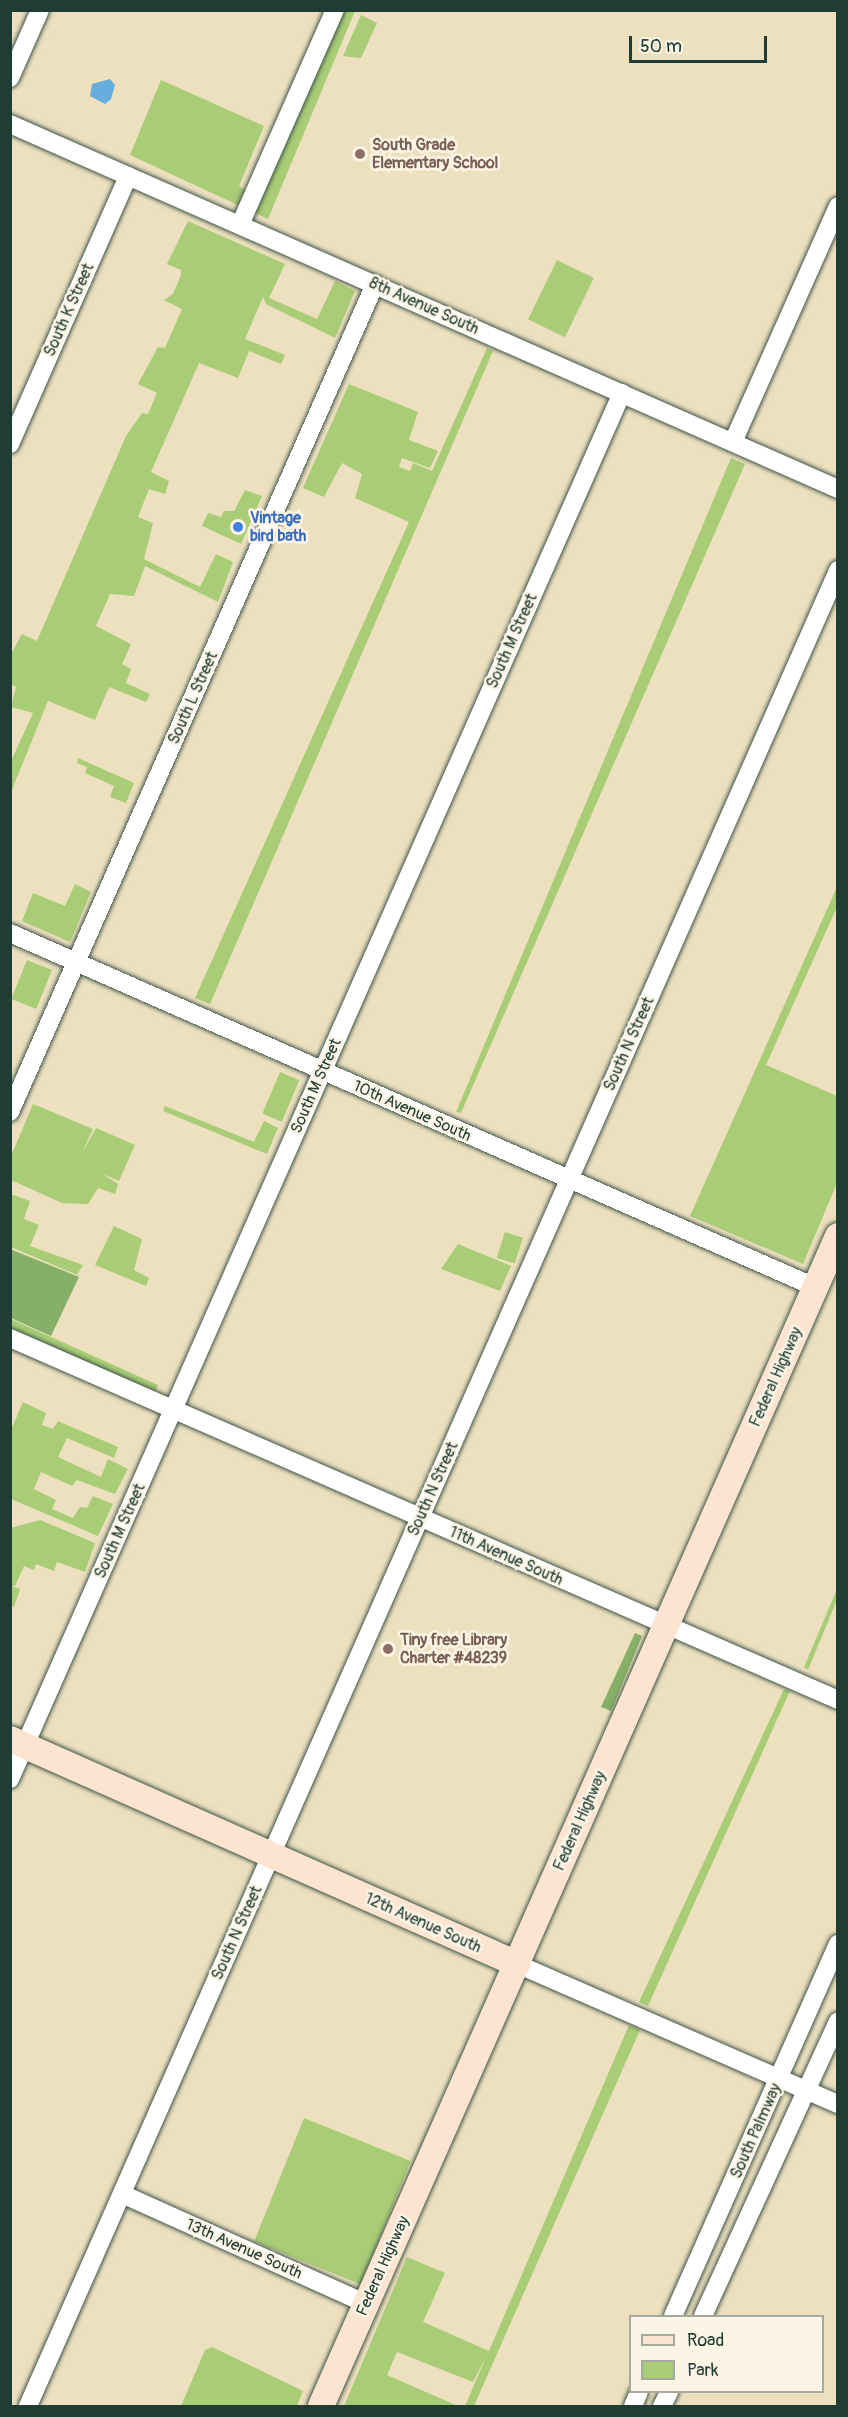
<!DOCTYPE html>
<style>
body{margin:0}
#map{position:relative;width:848px;height:2417px;overflow:hidden;background:#ede0bf;font-family:Pangolin,sans-serif}
div>[style]{position:absolute}
[style*='--x']{left:calc(var(--x)*1px);top:calc(var(--y)*1px);width:calc(var(--w)*1px);rotate:calc(var(--a)*1deg)}
.green>*{inset:0;background:#a9cd76;transform-origin:0 0}
.forest>*{inset:0;background:#86b067}
.water>*{inset:0;background:#65addc}
.roads{filter:drop-shadow(0 0 2px #3e5549) drop-shadow(0 0 2px #3e5549)}
.street>*{height:18px;margin:-9px;padding:0 9px;transform-origin:9px;border-radius:9px;background:#fff}
.secondary>*{height:26px;margin:-13px;padding:0 13px;transform-origin:13px;border-radius:13px;background:#fde4d1}
.dots>*{width:16px;height:16px;translate:-50% -50%;box-sizing:border-box;border:3px solid #fcf5e5;border-radius:50%}
span{translate:-50% -50%;white-space:nowrap;text-align:center;line-height:1.15;-webkit-text-stroke:5px #fcf5e5;paint-order:stroke}
.education-label{font-size:16px;color:#785e54;font-weight:700}
.left{translate:0 -50%;text-align:left}
.street-label{font-size:16px;color:#1f3d34}
.shop-label{font-size:16px;color:#366cbe;font-weight:700}
.frame{position:absolute;inset:0;border:12px solid #1f3d34;pointer-events:none}
.legend{position:absolute;left:629px;top:2315px;width:195px;height:78px;box-sizing:border-box;background:#fcf5e5;border:2px solid #a4ab9e;margin:0;padding:8px 10px;list-style:none;font-size:18px;color:#1f3d34}
.legend li{display:flex;align-items:center;gap:12px;height:30px}
.legend b{width:30px;border:2px solid #a4ab9e}
.scale{position:absolute;left:629px;top:36px;width:138px;height:27px;box-sizing:border-box;border:3px solid #1f3d34;border-top:0;padding-left:8px;font-size:18px;line-height:21px;white-space:nowrap;color:#1f3d34;-webkit-text-stroke:4px #fcf5e5;paint-order:stroke}
</style>
<div id="map">
<div class="green">
<div style="clip-path:polygon(343px 11px,355px 11px,268px 219px,130px 155px,161px 80px,264px 126px,239px 186px,245px 190px,241px 202px)"></div>
<div style="clip-path:polygon(361px 15px,377px 23px,361px 58px,343px 56px)"></div>
<div style="clip-path:polygon(188px 221px,285px 264px,269px 298px,317px 319px,335px 281px,355px 291px,335px 338px,266px 304px,263px 297px,245px 339px,285px 355px,281px 364px,249px 351px,238px 378px,199px 363px,151px 472px,169px 481px,165px 494px,149px 489px,138px 517px,153px 523px,144px 559px,200px 587px,216px 554px,233px 562px,218px 602px,145px 566px,134px 596px,110px 594px,96px 626px,131px 644px,122px 664px,131px 669px,126px 683px,150px 694px,146px 702px,109px 687px,95px 720px,48px 701px,11px 792px,11px 761px,33px 713px,11px 707px,16px 687px,11px 684px,11px 654px,22px 634px,37px 641px,126px 436px,142px 413px,148px 414px,157px 393px,138px 384px,158px 347px,165px 348px,182px 309px,164px 300px,173px 294px,181px 275px,181px 270px,167px 264px)"></div>
<div style="left:557px;top:260px;width:41px;height:66px;rotate:26deg"></div>
<div style="clip-path:polygon(487px 348px,493px 351px,210px 1004px,195px 998px,409px 522px,355px 498px,362px 474px,342px 463px,324px 497px,303px 488px,349px 384px,418px 412px,409px 440px,438px 451px,430px 468px,402px 458px,399px 467px,410px 471px,413px 463px,432px 471px)"></div>
<div style="clip-path:polygon(731px 458px,745px 464px,461px 1113px,456px 1112px)"></div>
<div style="clip-path:polygon(245px 490px,262px 496px,241px 544px,202px 526px,208px 513px,221px 517px,224px 511px,234px 511px)"></div>
<div style="clip-path:polygon(78px 758px,134px 783px,126px 803px,110px 797px,114px 786px,85px 773px,87px 767px,77px 763px)"></div>
<div style="clip-path:polygon(75px 884px,91px 892px,70px 942px,22px 921px,33px 893px,65px 906px)"></div>
<div style="clip-path:polygon(837px 887px,837px 907px,766px 1065px,837px 1096px,837px 1183px,803px 1264px,690px 1216px)"></div>
<div style="left:27px;top:960px;width:27px;height:42px;rotate:22deg"></div>
<div style="left:280px;top:1072px;width:21px;height:45px;rotate:23deg"></div>
<div style="clip-path:polygon(33px 1104px,93px 1129px,81px 1155px,96px 1128px,135px 1145px,119px 1181px,103px 1174px,118px 1184px,115px 1194px,98px 1188px,88px 1204px,62px 1203px,11px 1180px,11px 1156px)"></div>
<div style="clip-path:polygon(165px 1106px,254px 1142px,264px 1121px,278px 1128px,267px 1154px,163px 1111px)"></div>
<div style="clip-path:polygon(11px 1194px,30px 1201px,24px 1219px,39px 1225px,30px 1246px,83px 1265px,77px 1275px,11px 1247px)"></div>
<div style="clip-path:polygon(114px 1226px,142px 1239px,134px 1270px,149px 1278px,146px 1286px,95px 1265px)"></div>
<div style="left:505px;top:1232px;width:19px;height:27px;rotate:18deg"></div>
<div style="clip-path:polygon(458px 1244px,511px 1266px,500px 1291px,441px 1269px)"></div>
<div style="clip-path:polygon(11px 1319px,158px 1385px,155px 1392px,11px 1330px)"></div>
<div style="clip-path:polygon(23px 1402px,46px 1413px,42px 1425px,53px 1429px,58px 1421px,118px 1447px,114px 1458px,67px 1438px,58px 1457px,101px 1477px,108px 1459px,128px 1469px,115px 1494px,77px 1480px,72px 1486px,41px 1472px,34px 1489px,56px 1500px,52px 1509px,73px 1518px,80px 1507px,87px 1508px,93px 1496px,113px 1504px,98px 1536px,11px 1499px,11px 1430px)"></div>
<div style="clip-path:polygon(40px 1520px,95px 1543px,85px 1572px,57px 1562px,54px 1571px,36px 1564px,34px 1570px,24px 1566px,15px 1586px,11px 1586px,20px 1589px,14px 1607px,10px 1605px,11px 1528px)"></div>
<div style="clip-path:polygon(837px 1589px,837px 1600px,808px 1670px,804px 1667px)"></div>
<div style="clip-path:polygon(784px 1689px,790px 1691px,648px 2006px,639px 2002px)"></div>
<div style="clip-path:polygon(629px 2025px,640px 2030px,474px 2406px,465px 2406px,486px 2357px,473px 2382px,397px 2352px,387px 2375px,458px 2406px,344px 2406px,407px 2257px,445px 2273px,423px 2322px,489px 2351px)"></div>
<div style="left:304px;top:2118px;width:115px;height:133px;rotate:22deg"></div>
<div style="clip-path:polygon(212px 2347px,303px 2391px,297px 2406px,181px 2406px,205px 2350px)"></div>
</div>
<div class="forest">
<div style="clip-path:polygon(10px 1249px,79px 1277px,51px 1336px,11px 1318px)"></div>
<div style="clip-path:polygon(635px 1633px,642px 1636px,611px 1711px,601px 1707px)"></div>
</div>
<div class="water">
<div style="clip-path:polygon(110px 79px,115px 85px,111px 99px,105px 104px,90px 96px,92px 84px)"></div>
</div>
<div class="roads">
<div class="street">
<div style="--x:10;--y:78;--w:74;--a:-66.2"></div>
<div style="--x:10;--y:124;--w:905;--a:23.79"></div>
<div style="--x:240;--y:225;--w:235;--a:-66.2"></div>
<div style="--x:733;--y:442;--w:258;--a:-66"></div>
<div style="--x:10;--y:444;--w:293;--a:-66.2"></div>
<div style="--x:10;--y:933;--w:879;--a:23.74"></div>
<div style="--x:10;--y:1112;--w:905;--a:-66.21"></div>
<div style="--x:10;--y:1338;--w:904;--a:23.61"></div>
<div style="--x:10;--y:1779;--w:1515;--a:-66.18"></div>
<div style="--x:517;--y:1964;--w:350;--a:23.6"></div>
<div style="--x:122;--y:2194;--w:269;--a:24.2"></div>
<div style="--x:673;--y:2316;--w:407;--a:-66.1"></div>
<div style="--x:703;--y:2316;--w:324;--a:-65.4"></div>
<div style="--x:28;--y:2406;--w:2007;--a:-66.19"></div>
<div style="--x:633;--y:2406;--w:15;--a:-67"></div>
<div style="--x:662;--y:2406;--w:16;--a:-63"></div>
</div>
<div class="secondary">
<div style="--x:10;--y:1739;--w:555;--a:23.93"></div>
<div style="--x:321;--y:2406;--w:1279;--a:-66.16"></div>
</div>
</div>
<div class="dots">
<div style="left:360px;top:154px;background:#8d6e63"></div>
<div style="left:238px;top:527px;background:#3f7fe0"></div>
<div style="left:388px;top:1649px;background:#8d6e63"></div>
</div>
<div class="education-label">
<span class="left" style="left:372px;top:154px">South Grade<br>Elementary School</span>
<span class="left" style="left:400px;top:1649px">Tiny free Library<br>Charter #48239</span>
</div>
<div class="street-label">
<span style="left:424px;top:306px;rotate:24deg">8th Avenue South</span>
<span style="left:69px;top:310px;rotate:-66deg">South K Street</span>
<span style="left:512px;top:641px;rotate:-66deg">South M Street</span>
<span style="left:193px;top:698px;rotate:-66deg">South L Street</span>
<span style="left:629px;top:1044px;rotate:-66deg">South N Street</span>
<span style="left:316px;top:1086px;rotate:-66deg">South M Street</span>
<span style="left:412px;top:1111px;rotate:24deg">10th Avenue South</span>
<span style="left:776px;top:1377px;rotate:-66deg">Federal Highway</span>
<span style="left:433px;top:1489px;rotate:-66deg">South N Street</span>
<span style="left:120px;top:1531px;rotate:-66deg">South M Street</span>
<span style="left:506px;top:1556px;rotate:24deg">11th Avenue South</span>
<span style="left:580px;top:1821px;rotate:-66deg">Federal Highway</span>
<span style="left:423px;top:1923px;rotate:24deg">12th Avenue South</span>
<span style="left:237px;top:1933px;rotate:-66deg">South N Street</span>
<span style="left:756px;top:2131px;rotate:-66deg">South Palmway</span>
<span style="left:244px;top:2249px;rotate:24deg">13th Avenue South</span>
<span style="left:383px;top:2266px;rotate:-66deg">Federal Highway</span>
</div>
<div class="shop-label">
<span class="left" style="left:250px;top:527px">Vintage<br>bird bath</span>
</div>
<div class="frame"></div>
<ul class="legend">
<li><b style="height:8px;background:#fde4d1"></b>Road</li>
<li><b style="height:16px;background:#a9cd76"></b>Park</li>
</ul>
<div class="scale">50 m</div>
</div>
